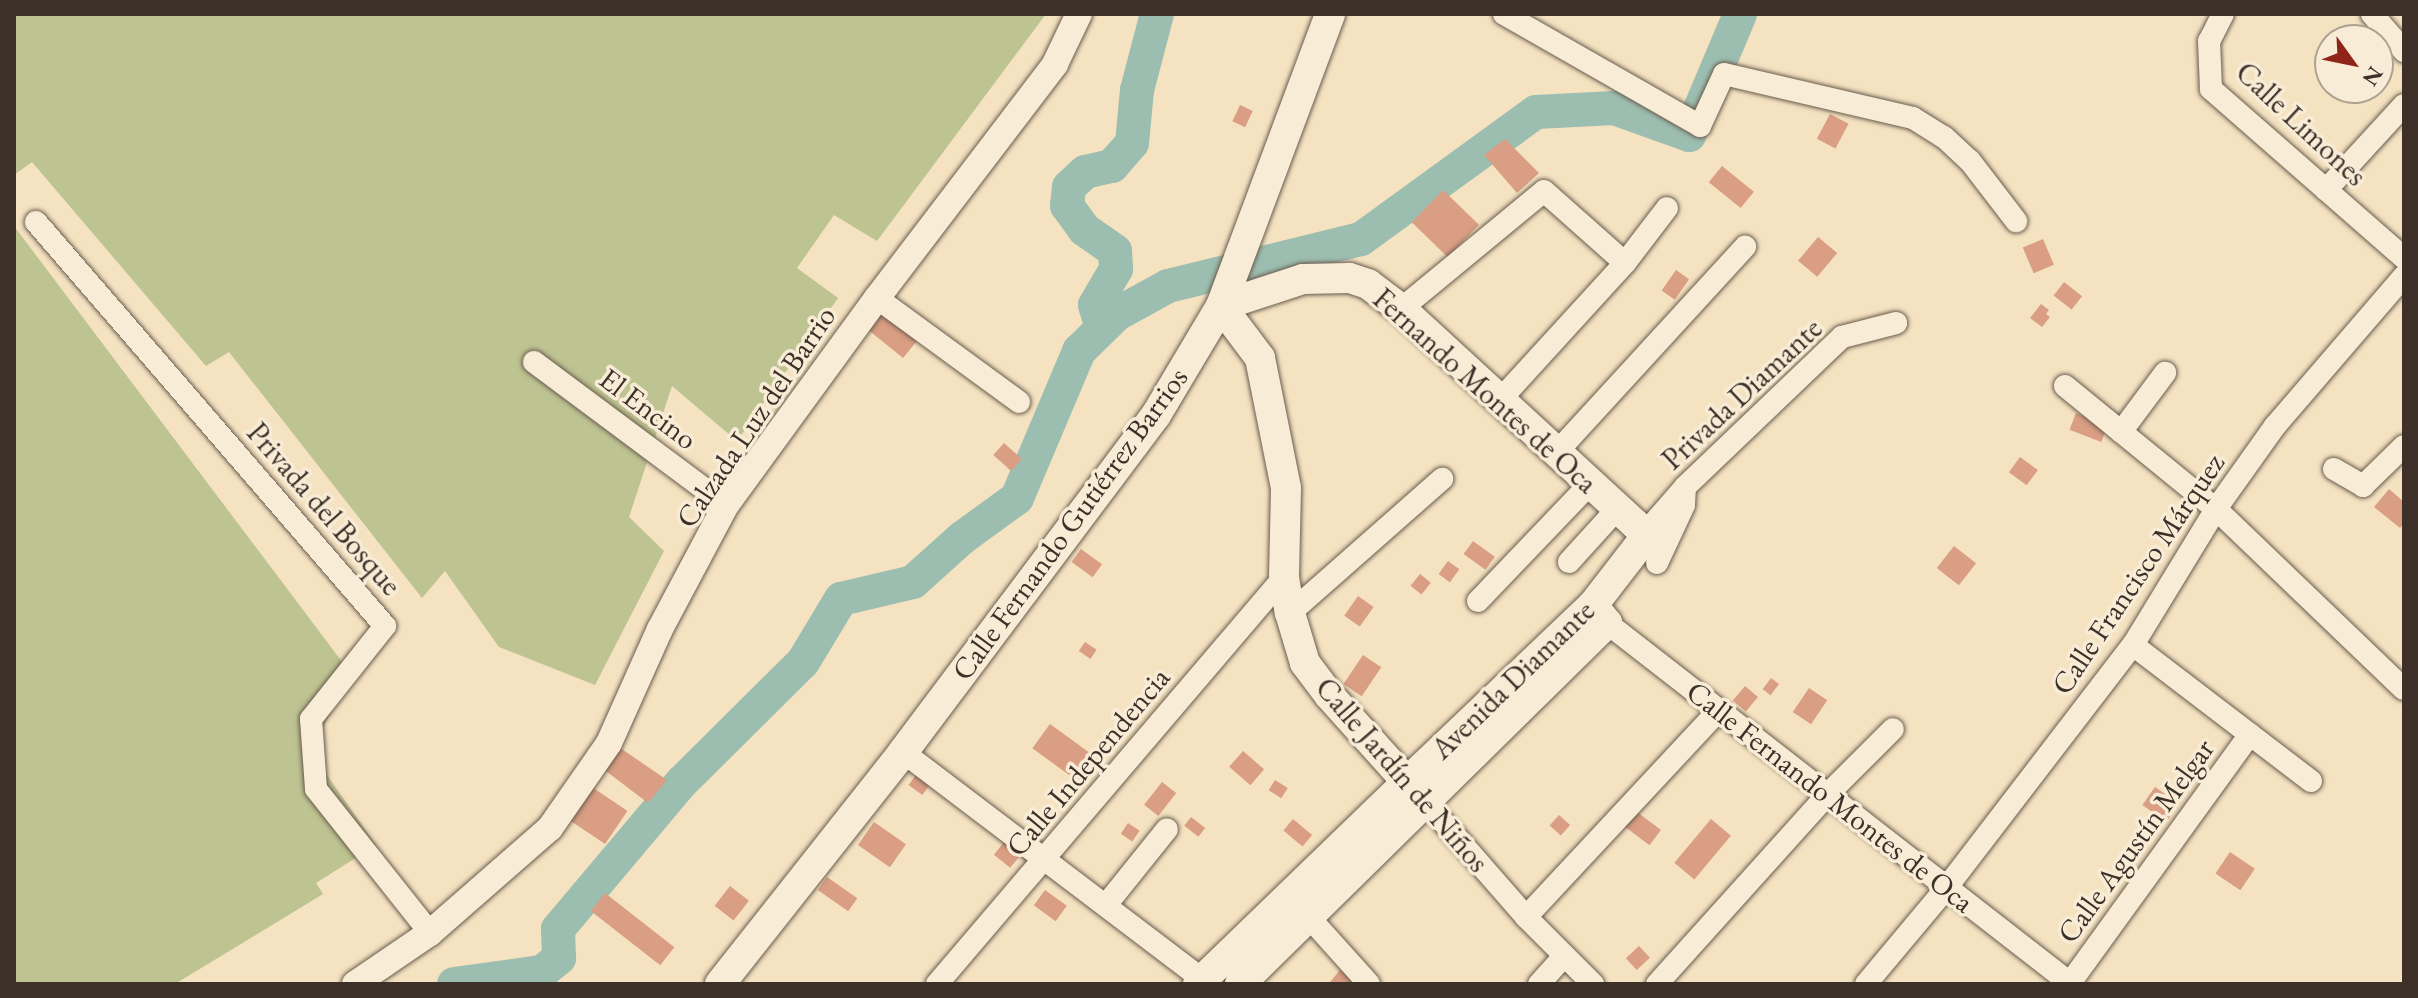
<!DOCTYPE html>
<meta charset="utf-8">
<style>
body{margin:0}
#map{position:relative;width:2418px;height:998px;overflow:hidden;background:#f4e2c0;font-family:"EB Garamond",serif}
div>[style]{position:absolute}
[style*='--x']{left:calc(var(--x)*1px);top:calc(var(--y)*1px);width:calc(var(--w)*1px);rotate:calc(var(--a)*1deg)}
.green>*{inset:0;background:#bdc391}
.river>*{height:34px;margin:-17px;padding:0 17px;transform-origin:17px;border-radius:17px;background:#9cbeb0}
.building>*{inset:0;background:#d99e83;transform-origin:0 0}
.roads{filter:drop-shadow(0 0 2px #6a5c4f) drop-shadow(0 0 2px #6a5c4f)}
.minor>*{height:22px;margin:-11px;padding:0 11px;transform-origin:11px;border-radius:11px;background:#f8ecd6}
.tertiary>*{height:26px;margin:-13px;padding:0 13px;transform-origin:13px;border-radius:13px;background:#f8ecd6}
.secondary>*{height:30px;margin:-15px;padding:0 15px;transform-origin:15px;border-radius:15px;background:#f8ecd6}
span{translate:-50% -50%;white-space:nowrap;text-align:center;line-height:1.15;-webkit-text-stroke:7px #f8ecd6;paint-order:stroke}
.street-label{font-size:30px;color:#3c3029}
.frame{position:absolute;inset:0;border:16px solid #3c3029;pointer-events:none}
.north{position:absolute;left:2314px;top:24px;width:80px;height:80px;box-sizing:border-box;background:#f8ecd6;border:2px solid #ada191;border-radius:50%;rotate:123deg;font-size:22px;font-weight:700;line-height:32px;text-align:center;color:#3c3029}
.north::after{content:'';display:block;margin:auto;width:28px;height:36px;background:#8f2418;clip-path:polygon(50% 0,100% 100%,50% 72%,0 100%)}
</style>
<div id="map">
<div class="green">
<div style="clip-path:polygon(14px 14px,1046px 14px,877px 241px,834px 215px,797px 268px,838px 298px,737px 441px,672px 386px,629px 517px,664px 551px,595px 685px,499px 647px,445px 571px,422px 598px,229px 352px,206px 366px,32px 162px,14px 175px)"></div>
<div style="clip-path:polygon(14px 226px,352px 675px,310px 751px,376px 845px,316px 883px,323px 894px,175px 984px,14px 984px)"></div>
</div>
<div class="river">
<div style="--x:1102;--y:328;--w:24;--a:-107"></div>
<div style="--x:1095;--y:305;--w:42;--a:-59.7"></div>
<div style="--x:1116;--y:269;--w:18;--a:-93"></div>
<div style="--x:1115;--y:251;--w:38;--a:-145"></div>
<div style="--x:1084;--y:229;--w:29;--a:-126"></div>
<div style="--x:1067;--y:206;--w:19;--a:-84"></div>
<div style="--x:1069;--y:187;--w:22;--a:-43"></div>
<div style="--x:1085;--y:172;--w:28;--a:-13"></div>
<div style="--x:1112;--y:166;--w:30;--a:-49"></div>
<div style="--x:1132;--y:143;--w:53;--a:-84.6"></div>
<div style="--x:1137;--y:90;--w:79;--a:-75.3"></div>
<div style="--x:454;--y:984;--w:89;--a:-7.8"></div>
<div style="--x:542;--y:972;--w:22;--a:-39"></div>
<div style="--x:559;--y:958;--w:29;--a:-92"></div>
<div style="--x:558;--y:929;--w:192;--a:-49.9"></div>
<div style="--x:682;--y:782;--w:170;--a:-44.8"></div>
<div style="--x:803;--y:662;--w:74;--a:-58.9"></div>
<div style="--x:841;--y:599;--w:74;--a:-13.3"></div>
<div style="--x:913;--y:582;--w:66;--a:-41.9"></div>
<div style="--x:962;--y:538;--w:68;--a:-36"></div>
<div style="--x:1017;--y:498;--w:160;--a:-67.1"></div>
<div style="--x:1079;--y:351;--w:53;--a:-44.2"></div>
<div style="--x:1117;--y:314;--w:58;--a:-28.8"></div>
<div style="--x:1168;--y:286;--w:199;--a:-13.7"></div>
<div style="--x:1361;--y:239;--w:216;--a:-36"></div>
<div style="--x:1536;--y:112;--w:78;--a:-2.9"></div>
<div style="--x:1614;--y:108;--w:80;--a:19.8"></div>
<div style="--x:1689;--y:135;--w:131;--a:-67.1"></div>
</div>
<div class="building">
<div style="left:1240px;top:105px;width:14px;height:18px;rotate:25deg"></div>
<div style="left:1830px;top:114px;width:21px;height:28px;rotate:28deg"></div>
<div style="clip-path:polygon(1505px 139px,1539px 173px,1517px 193px,1484px 155px)"></div>
<div style="left:1722px;top:166px;width:41px;height:21px;rotate:39deg"></div>
<div style="left:1443px;top:190px;width:50px;height:45px;rotate:44deg"></div>
<div style="left:1818px;top:237px;width:25px;height:31px;rotate:40deg"></div>
<div style="left:2043px;top:239px;width:28px;height:22px;rotate:67deg"></div>
<div style="left:1676px;top:270px;width:16px;height:25px;rotate:35deg"></div>
<div style="left:2064px;top:282px;width:23px;height:17px;rotate:38deg"></div>
<div style="clip-path:polygon(2041px 304px,2049px 310px,2046px 314px,2050px 317px,2042px 327px,2030px 318px)"></div>
<div style="left:877px;top:306px;width:53px;height:24px;rotate:39deg"></div>
<div style="left:2076px;top:413px;width:34px;height:18px;rotate:21deg"></div>
<div style="left:1004px;top:443px;width:24px;height:16px;rotate:42deg"></div>
<div style="left:2020px;top:457px;width:22px;height:19px;rotate:36deg"></div>
<div style="clip-path:polygon(2389px 489px,2404px 502px,2404px 523px,2400px 528px,2374px 507px)"></div>
<div style="left:1473px;top:541px;width:27px;height:16px;rotate:36deg"></div>
<div style="left:1954px;top:546px;width:28px;height:28px;rotate:38deg"></div>
<div style="left:1081px;top:549px;width:26px;height:16px;rotate:36deg"></div>
<div style="left:1448px;top:561px;width:14px;height:16px;rotate:36deg"></div>
<div style="left:1420px;top:574px;width:14px;height:15px;rotate:39deg"></div>
<div style="left:1358px;top:596px;width:19px;height:24px;rotate:35deg"></div>
<div style="left:1085px;top:642px;width:14px;height:11px;rotate:34deg"></div>
<div style="left:1363px;top:655px;width:22px;height:35px;rotate:34deg"></div>
<div style="left:1771px;top:678px;width:10px;height:14px;rotate:37deg"></div>
<div style="left:1745px;top:686px;width:17px;height:19px;rotate:40deg"></div>
<div style="left:1809px;top:688px;width:22px;height:29px;rotate:34deg"></div>
<div style="left:1050px;top:724px;width:59px;height:30px;rotate:36deg"></div>
<div style="clip-path:polygon(613px 743px,667px 780px,648px 803px,598px 765px)"></div>
<div style="left:1243px;top:751px;width:28px;height:21px;rotate:41deg"></div>
<div style="left:918px;top:772px;width:17px;height:16px;rotate:36deg"></div>
<div style="left:1275px;top:780px;width:15px;height:12px;rotate:32deg"></div>
<div style="left:1162px;top:782px;width:18px;height:29px;rotate:38deg"></div>
<div style="left:586px;top:783px;width:50px;height:40px;rotate:34deg"></div>
<div style="left:2155px;top:787px;width:29px;height:22px;rotate:35deg"></div>
<div style="left:1633px;top:809px;width:35px;height:19px;rotate:37deg"></div>
<div style="left:1559px;top:815px;width:15px;height:14px;rotate:42deg"></div>
<div style="left:1191px;top:817px;width:18px;height:11px;rotate:38deg"></div>
<div style="left:1293px;top:819px;width:25px;height:15px;rotate:40deg"></div>
<div style="left:1711px;top:819px;width:26px;height:57px;rotate:40deg"></div>
<div style="left:874px;top:822px;width:39px;height:28px;rotate:35deg"></div>
<div style="left:1128px;top:823px;width:14px;height:13px;rotate:34deg"></div>
<div style="left:1009px;top:836px;width:21px;height:24px;rotate:39deg"></div>
<div style="left:2230px;top:852px;width:30px;height:26px;rotate:34deg"></div>
<div style="left:827px;top:877px;width:37px;height:16px;rotate:35deg"></div>
<div style="left:730px;top:886px;width:24px;height:25px;rotate:38deg"></div>
<div style="left:1045px;top:890px;width:27px;height:19px;rotate:36deg"></div>
<div style="left:605px;top:893px;width:88px;height:23px;rotate:38deg"></div>
<div style="left:1639px;top:946px;width:16px;height:18px;rotate:47deg"></div>
<div style="clip-path:polygon(1340px 970px,1354px 981px,1351px 984px,1330px 982px)"></div>
</div>
<div class="roads">
<div class="minor">
<div style="--x:1504;--y:14;--w:226;--a:29.7"></div>
<div style="--x:1700;--y:126;--w:57;--a:-65.2"></div>
<div style="--x:1724;--y:74;--w:194;--a:13.1"></div>
<div style="--x:1913;--y:118;--w:36;--a:32"></div>
<div style="--x:1944;--y:137;--w:35;--a:43"></div>
<div style="--x:1970;--y:161;--w:76;--a:52.5"></div>
<div style="--x:2223;--y:14;--w:30;--a:117"></div>
<div style="--x:2209;--y:41;--w:48;--a:87.6"></div>
<div style="--x:2211;--y:89;--w:257;--a:41.2"></div>
<div style="--x:2372;--y:14;--w:49;--a:49.1"></div>
<div style="--x:2326;--y:190;--w:115;--a:-47.5"></div>
<div style="--x:36;--y:222;--w:534;--a:49.18"></div>
<div style="--x:385;--y:626;--w:119;--a:128.5"></div>
<div style="--x:311;--y:719;--w:70;--a:85.9"></div>
<div style="--x:316;--y:789;--w:184;--a:51.6"></div>
<div style="--x:877;--y:298;--w:176;--a:36.2"></div>
<div style="--x:1401;--y:309;--w:185;--a:-39.5"></div>
<div style="--x:1544;--y:191;--w:108;--a:41.6"></div>
<div style="--x:534;--y:362;--w:239;--a:36.7"></div>
<div style="--x:2065;--y:386;--w:195;--a:39.2"></div>
<div style="--x:2216;--y:509;--w:260;--a:43.8"></div>
<div style="--x:1499;--y:401;--w:187;--a:-47.6"></div>
<div style="--x:1625;--y:263;--w:69;--a:-52.6"></div>
<div style="--x:2121;--y:432;--w:74;--a:-53.3"></div>
<div style="--x:1556;--y:453;--w:280;--a:-47.5"></div>
<div style="--x:2334;--y:469;--w:34;--a:30"></div>
<div style="--x:2363;--y:486;--w:57;--a:-44.3"></div>
<div style="--x:1645;--y:533;--w:62;--a:-48.9"></div>
<div style="--x:1686;--y:486;--w:216;--a:-43.7"></div>
<div style="--x:1842;--y:337;--w:56;--a:-14.5"></div>
<div style="--x:1569;--y:562;--w:72;--a:-47.8"></div>
<div style="--x:1657;--y:563;--w:64;--a:-65"></div>
<div style="--x:1684;--y:505;--w:18;--a:-87"></div>
<div style="--x:1478;--y:601;--w:161;--a:-46.3"></div>
<div style="--x:1290;--y:613;--w:203;--a:-41.4"></div>
<div style="--x:1607;--y:623;--w:588;--a:37.88"></div>
<div style="--x:2133;--y:645;--w:224;--a:37.4"></div>
<div style="--x:903;--y:752;--w:384;--a:37.2"></div>
<div style="--x:1424;--y:800;--w:155;--a:48.9"></div>
<div style="--x:1526;--y:917;--w:95;--a:45"></div>
<div style="--x:1106;--y:905;--w:97;--a:-51.2"></div>
<div style="--x:1308;--y:916;--w:91;--a:48.1"></div>
<div style="--x:1526;--y:917;--w:282;--a:-47"></div>
<div style="--x:2070;--y:983;--w:307;--a:-54.1"></div>
<div style="--x:937;--y:984;--w:535;--a:-49.55"></div>
<div style="--x:1539;--y:984;--w:38;--a:-48"></div>
<div style="--x:1657;--y:984;--w:254;--a:-48"></div>
<div style="--x:1827;--y:795;--w:93;--a:-45"></div>
<div style="--x:1866;--y:984;--w:126;--a:-50.1"></div>
<div style="--x:1947;--y:887;--w:305;--a:-52.5"></div>
<div style="--x:2133;--y:645;--w:159;--a:-58.6"></div>
<div style="--x:2216;--y:509;--w:102;--a:-54.6"></div>
<div style="--x:2275;--y:426;--w:198;--a:-49.3"></div>
</div>
<div class="tertiary">
<div style="--x:355;--y:984;--w:91;--a:-34.2"></div>
<div style="--x:430;--y:933;--w:159;--a:-41.2"></div>
<div style="--x:550;--y:828;--w:103;--a:-55.2"></div>
<div style="--x:609;--y:743;--w:125;--a:-65.9"></div>
<div style="--x:660;--y:629;--w:140;--a:-62"></div>
<div style="--x:726;--y:505;--w:256;--a:-53.9"></div>
<div style="--x:877;--y:298;--w:294;--a:-52.7"></div>
<div style="--x:1055;--y:64;--w:55;--a:-64.4"></div>
</div>
<div class="secondary">
<div style="--x:720;--y:984;--w:295;--a:-51.7"></div>
<div style="--x:903;--y:752;--w:421;--a:-53.1"></div>
<div style="--x:1156;--y:415;--w:127;--a:-59.2"></div>
<div style="--x:1221;--y:306;--w:312;--a:-69.5"></div>
<div style="--x:1198;--y:984;--w:291;--a:-44"></div>
<div style="--x:1407;--y:782;--w:257;--a:-43.6"></div>
<div style="--x:1593;--y:605;--w:83;--a:-52.3"></div>
<div style="--x:1644;--y:539;--w:6;--a:-81"></div>
<div style="--x:1645;--y:533;--w:13;--a:-138"></div>
<div style="--x:1635;--y:524;--w:318;--a:-137.4"></div>
<div style="--x:1401;--y:309;--w:41;--a:-142.9"></div>
<div style="--x:1368;--y:284;--w:20;--a:-162"></div>
<div style="--x:1349;--y:278;--w:46;--a:178.8"></div>
<div style="--x:1303;--y:279;--w:86;--a:161.8"></div>
<div style="--x:1221;--y:306;--w:65;--a:53.1"></div>
<div style="--x:1260;--y:358;--w:133;--a:78.7"></div>
<div style="--x:1286;--y:488;--w:89;--a:91.3"></div>
<div style="--x:1284;--y:577;--w:36;--a:81"></div>
<div style="--x:1290;--y:613;--w:52;--a:73.3"></div>
<div style="--x:1305;--y:663;--w:40;--a:53"></div>
<div style="--x:1329;--y:695;--w:117;--a:48.1"></div>
<div style="--x:1407;--y:782;--w:25;--a:47"></div>
<div style="--x:1240;--y:984;--w:515;--a:-44.53"></div>
<div style="--x:1607;--y:623;--w:23;--a:-128"></div>
</div>
</div>
<div class="street-label">
<span style="left:2301px;top:124px;rotate:43deg">Calle Limones</span>
<span style="left:1485px;top:391px;rotate:42deg">Fernando Montes de Oca</span>
<span style="left:1742px;top:394px;rotate:-43deg">Privada Diamante</span>
<span style="left:648px;top:409px;rotate:37deg">El Encino</span>
<span style="left:756px;top:417px;rotate:-56deg">Calzada Luz del Barrio</span>
<span style="left:324px;top:509px;rotate:49deg">Privada del Bosque</span>
<span style="left:1070px;top:524px;rotate:-54deg">Calle Fernando Gutiérrez Barrios</span>
<span style="left:2138px;top:574px;rotate:-56deg">Calle Francisco Márquez</span>
<span style="left:1513px;top:680px;rotate:-44deg">Avenida Diamante</span>
<span style="left:1088px;top:762px;rotate:-50deg">Calle Independencia</span>
<span style="left:1402px;top:775px;rotate:49deg">Calle Jardín de Niños</span>
<span style="left:1830px;top:797px;rotate:38deg">Calle Fernando Montes de Oca</span>
<span style="left:2136px;top:841px;rotate:-54deg">Calle Agustín Melgar</span>
</div>
<div class="frame"></div>
<div class="north">N</div>
</div>
